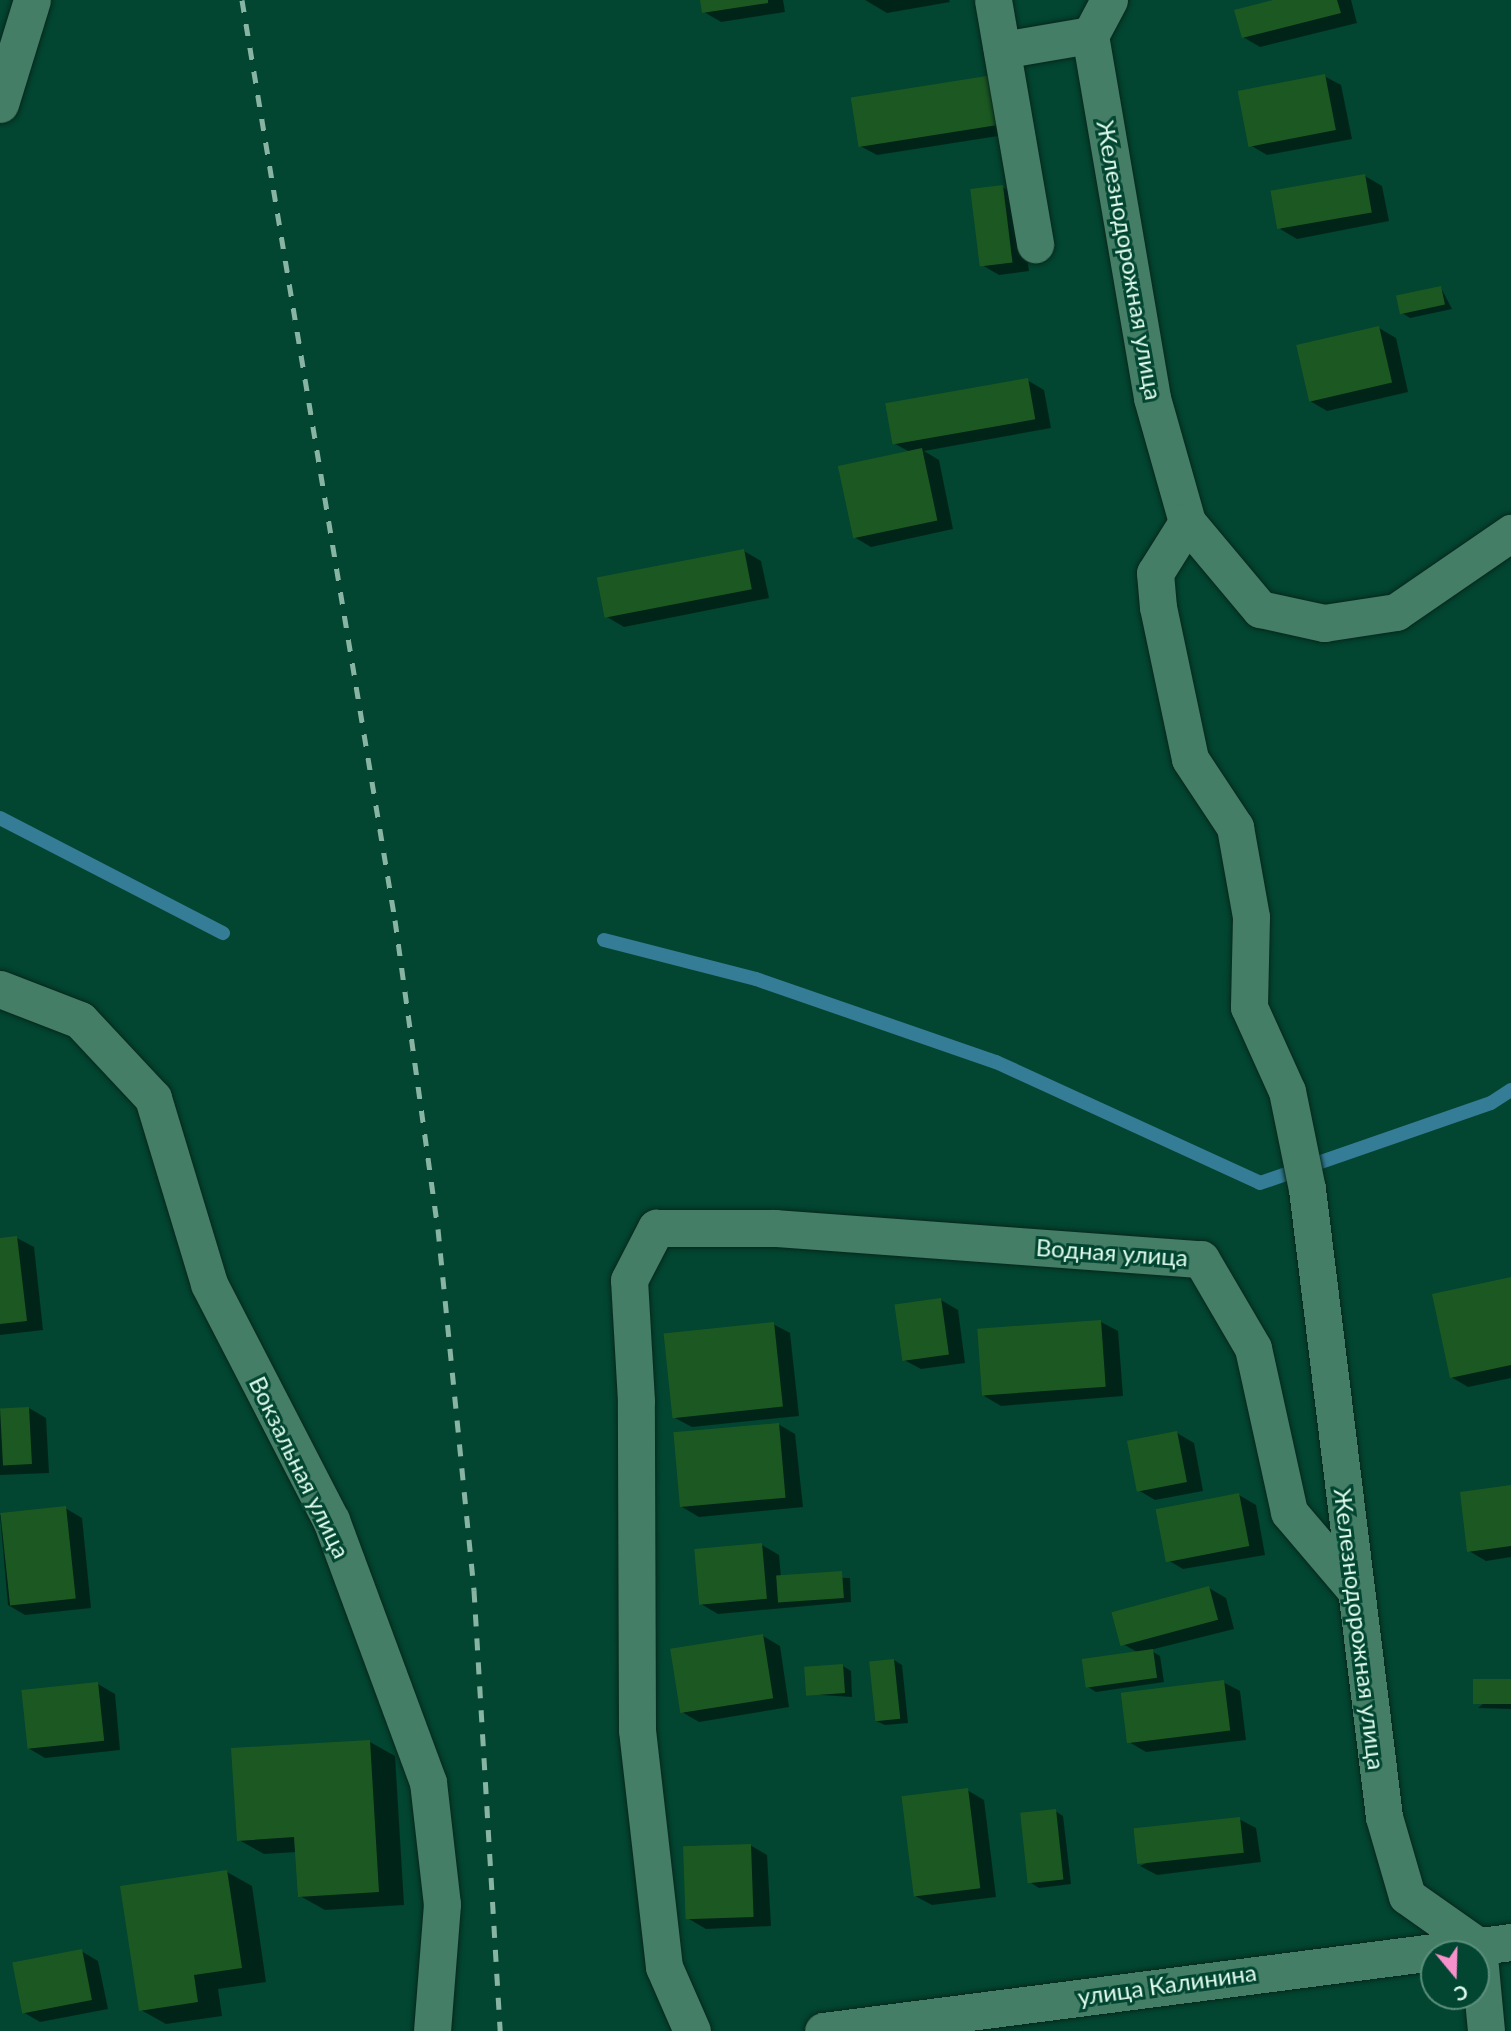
<!DOCTYPE html>
<meta charset="utf-8">
<style>
body{margin:0}
#map{position:relative;width:1511px;height:2031px;overflow:hidden;background:#024530;font-family:Lato,sans-serif}
div>[style]{position:absolute}
[style*='--x']{left:calc(var(--x)*1px);top:calc(var(--y)*1px);width:calc(var(--w)*1px);rotate:calc(var(--a)*1deg)}
.shadow>*{inset:0;background:#0007}
.stream>*{height:14px;margin:-7px;padding:0 7px;transform-origin:7px;border-radius:7px;background:#357c96}
.building>*{inset:0;background:#1c5922;transform-origin:0 0}
.roads{filter:drop-shadow(0 0 2px #08271c) drop-shadow(0 0 2px #08271c)}
.minor>*{height:37px;margin:-18.5px;padding:0 18.5px;transform-origin:18.5px;border-radius:18.5px;background:#447e66}
.rail>*{height:5px;margin-top:-2.5px;transform-origin:0;background:repeating-linear-gradient(90deg,#88b4a3 0 12px,transparent 0 24px)}
span{translate:-50% -50%;white-space:nowrap;text-align:center;line-height:1.15;-webkit-text-stroke:6px #024530;paint-order:stroke}
.street-label{font-size:24px;color:#e0fdef}
.north{position:absolute;left:1420px;top:1940px;width:70px;height:70px;box-sizing:border-box;background:#024530;border:2px solid #5b8f7c;border-radius:50%;rotate:161deg;font-size:19px;font-weight:700;line-height:28px;text-align:center;color:#e0fdef}
.north::after{content:'';display:block;margin:auto;width:24px;height:32px;background:#f890cc;clip-path:polygon(50% 0,100% 100%,50% 72%,0 100%)}
</style>
<div id="map">
<div class="shadow">
<div style="clip-path:polygon(702px 0,783px 0,785px 12px,721px 22px,704px 12px)"></div>
<div style="clip-path:polygon(865px 0,949px 0,950px 2px,887px 13px)"></div>
<div style="clip-path:polygon(1281px 0,1351px 0,1357px 23px,1260px 47px,1243px 37px)"></div>
<div style="clip-path:polygon(993px 76px,1017px 133px,877px 155px,860px 146px)"></div>
<div style="clip-path:polygon(1324px 76px,1341px 85px,1352px 139px,1267px 155px,1250px 145px)"></div>
<div style="clip-path:polygon(1365px 176px,1382px 186px,1389px 221px,1297px 239px,1280px 229px)"></div>
<div style="clip-path:polygon(1002px 187px,1019px 197px,1029px 271px,999px 275px,982px 265px)"></div>
<div style="clip-path:polygon(1441px 288px,1452px 309px,1410px 318px,1402px 313px)"></div>
<div style="clip-path:polygon(1379px 328px,1396px 338px,1408px 392px,1327px 411px,1310px 401px)"></div>
<div style="clip-path:polygon(1027px 380px,1044px 390px,1051px 428px,924px 451px,939px 460px,953px 529px,871px 547px,854px 537px,910px 452px,895px 444px)"></div>
<div style="clip-path:polygon(744px 551px,761px 561px,769px 598px,624px 627px,607px 617px)"></div>
<div style="clip-path:polygon(17px 1238px,34px 1247px,43px 1330px,0 1335px,0 1240px)"></div>
<div style="clip-path:polygon(1511px 1279px,1511px 1378px,1468px 1387px,1451px 1377px)"></div>
<div style="clip-path:polygon(941px 1300px,958px 1310px,965px 1363px,921px 1369px,904px 1360px)"></div>
<div style="clip-path:polygon(1101px 1322px,1118px 1331px,1123px 1396px,1001px 1406px,984px 1396px)"></div>
<div style="clip-path:polygon(773px 1324px,790px 1333px,799px 1416px,692px 1427px,675px 1418px)"></div>
<div style="clip-path:polygon(29px 1408px,46px 1418px,49px 1473px,0 1475px,0 1410px)"></div>
<div style="clip-path:polygon(778px 1424px,795px 1434px,803px 1507px,699px 1517px,682px 1507px)"></div>
<div style="clip-path:polygon(1177px 1433px,1194px 1443px,1203px 1491px,1155px 1500px,1138px 1490px)"></div>
<div style="clip-path:polygon(1511px 1487px,1511px 1557px,1486px 1561px,1469px 1551px)"></div>
<div style="clip-path:polygon(1239px 1495px,1256px 1505px,1265px 1555px,1183px 1569px,1166px 1559px)"></div>
<div style="clip-path:polygon(65px 1508px,82px 1518px,91px 1608px,25px 1615px,8px 1605px,0 1515px)"></div>
<div style="clip-path:polygon(762px 1545px,779px 1555px,781px 1577px,850px 1578px,851px 1602px,718px 1614px,701px 1604px)"></div>
<div style="clip-path:polygon(1209px 1588px,1226px 1598px,1234px 1629px,1150px 1650px,1160px 1656px,1164px 1682px,1096px 1692px,1088px 1687px,1139px 1653px,1121px 1643px)"></div>
<div style="clip-path:polygon(763px 1636px,780px 1646px,789px 1707px,699px 1722px,682px 1712px)"></div>
<div style="clip-path:polygon(894px 1660px,902px 1665px,908px 1723px,885px 1725px,876px 1721px)"></div>
<div style="clip-path:polygon(843px 1666px,851px 1671px,852px 1697px,807px 1694px)"></div>
<div style="clip-path:polygon(1511px 1681px,1511px 1709px,1478px 1708px)"></div>
<div style="clip-path:polygon(1223px 1682px,1240px 1691px,1246px 1740px,1146px 1752px,1129px 1742px)"></div>
<div style="clip-path:polygon(98px 1684px,115px 1694px,120px 1750px,45px 1758px,28px 1748px)"></div>
<div style="clip-path:polygon(370px 1742px,395px 1756px,404px 1905px,325px 1910px,300px 1896px,297px 1852px,264px 1854px,239px 1840px)"></div>
<div style="clip-path:polygon(967px 1790px,984px 1800px,996px 1897px,932px 1905px,915px 1896px)"></div>
<div style="clip-path:polygon(1055px 1811px,1063px 1816px,1071px 1884px,1039px 1888px,1031px 1883px)"></div>
<div style="clip-path:polygon(1239px 1819px,1256px 1828px,1261px 1862px,1157px 1875px,1140px 1866px)"></div>
<div style="clip-path:polygon(750px 1845px,767px 1855px,771px 1926px,706px 1929px,689px 1919px)"></div>
<div style="clip-path:polygon(227px 1872px,252px 1886px,266px 1982px,218px 1989px,222px 2016px,166px 2024px,141px 2010px)"></div>
<div style="clip-path:polygon(81px 1951px,98px 1961px,108px 2009px,40px 2022px,23px 2012px)"></div>
</div>
<div class="stream">
<div style="--x:0;--y:818;--w:251;--a:27.3"></div>
<div style="--x:604;--y:940;--w:157;--a:14.4"></div>
<div style="--x:756;--y:979;--w:254;--a:19.1"></div>
<div style="--x:996;--y:1062;--w:290;--a:24.6"></div>
<div style="--x:1260;--y:1183;--w:244;--a:-19.1"></div>
<div style="--x:1491;--y:1103;--w:24;--a:-33"></div>
</div>
<div class="building">
<div style="clip-path:polygon(700px 0,768px 0,768px 3px,702px 13px)"></div>
<div style="clip-path:polygon(1273px 0,1337px 0,1341px 13px,1242px 38px,1234px 10px)"></div>
<div style="left:1325px;top:74px;width:57px;height:89px;rotate:79deg"></div>
<div style="left:993px;top:75px;width:50px;height:144px;rotate:81deg"></div>
<div style="left:1365px;top:174px;width:39px;height:96px;rotate:80deg"></div>
<div style="left:1003px;top:185px;width:78px;height:33px;rotate:83deg"></div>
<div style="left:1441px;top:286px;width:19px;height:46px;rotate:78deg"></div>
<div style="left:1379px;top:326px;width:58px;height:85px;rotate:77deg"></div>
<div style="left:1028px;top:378px;width:42px;height:145px;rotate:80deg"></div>
<div style="left:922px;top:448px;width:74px;height:86px;rotate:78deg"></div>
<div style="left:744px;top:549px;width:41px;height:150px;rotate:79deg"></div>
<div style="clip-path:polygon(17px 1236px,27px 1321px,0 1324px,0 1238px)"></div>
<div style="clip-path:polygon(1511px 1277px,1511px 1365px,1450px 1378px,1432px 1294px)"></div>
<div style="left:941px;top:1298px;width:57px;height:47px;rotate:82deg"></div>
<div style="left:1101px;top:1320px;width:67px;height:124px;rotate:86deg"></div>
<div style="left:774px;top:1322px;width:85px;height:111px;rotate:84deg"></div>
<div style="left:29px;top:1407px;width:57px;height:29px;rotate:87deg"></div>
<div style="left:779px;top:1423px;width:75px;height:106px;rotate:85deg"></div>
<div style="left:1177px;top:1431px;width:52px;height:51px;rotate:79deg"></div>
<div style="clip-path:polygon(1511px 1485px,1511px 1546px,1467px 1552px,1460px 1492px)"></div>
<div style="left:1239px;top:1493px;width:54px;height:85px;rotate:79deg"></div>
<div style="left:66px;top:1506px;width:93px;height:66px;rotate:84deg"></div>
<div style="left:762px;top:1543px;width:56px;height:68px;rotate:85deg"></div>
<div style="left:842px;top:1571px;width:27px;height:66px;rotate:86deg"></div>
<div style="left:1209px;top:1586px;width:35px;height:101px;rotate:75deg"></div>
<div style="left:763px;top:1634px;width:65px;height:94px;rotate:81deg"></div>
<div style="left:1153px;top:1649px;width:29px;height:72px;rotate:82deg"></div>
<div style="left:894px;top:1659px;width:60px;height:25px;rotate:84deg"></div>
<div style="left:843px;top:1664px;width:29px;height:39px;rotate:86deg"></div>
<div style="left:1511px;top:1679px;width:25px;height:38px;rotate:90deg"></div>
<div style="left:1224px;top:1680px;width:51px;height:104px;rotate:83deg"></div>
<div style="left:98px;top:1682px;width:59px;height:77px;rotate:84deg"></div>
<div style="clip-path:polygon(370px 1740px,379px 1892px,298px 1897px,294px 1837px,237px 1841px,231px 1748px)"></div>
<div style="left:968px;top:1788px;width:101px;height:67px;rotate:83deg"></div>
<div style="left:1056px;top:1809px;width:71px;height:36px;rotate:84deg"></div>
<div style="left:1240px;top:1817px;width:36px;height:107px;rotate:84deg"></div>
<div style="left:751px;top:1844px;width:73px;height:68px;rotate:88deg"></div>
<div style="clip-path:polygon(227px 1870px,242px 1968px,194px 1975px,198px 2002px,139px 2011px,120px 1886px)"></div>
<div style="left:82px;top:1949px;width:52px;height:71px;rotate:79deg"></div>
</div>
<div class="roads">
<div class="minor">
<div style="--x:993;--y:0;--w:248;--a:80.2"></div>
<div style="--x:1109;--y:0;--w:40;--a:118"></div>
<div style="--x:1090;--y:35;--w:368;--a:80.3"></div>
<div style="--x:1152;--y:398;--w:129;--a:74.2"></div>
<div style="--x:1187;--y:522;--w:114;--a:50"></div>
<div style="--x:1260;--y:609;--w:66;--a:12.3"></div>
<div style="--x:1324;--y:623;--w:73;--a:-8.7"></div>
<div style="--x:1396;--y:612;--w:140;--a:-34.5"></div>
<div style="--x:1002;--y:50;--w:89;--a:-9.7"></div>
<div style="--x:0;--y:104;--w:109;--a:-72.9"></div>
<div style="--x:1187;--y:522;--w:60;--a:122.1"></div>
<div style="--x:1155;--y:573;--w:34;--a:85"></div>
<div style="--x:1158;--y:607;--w:155;--a:78.1"></div>
<div style="--x:1190;--y:759;--w:82;--a:56.5"></div>
<div style="--x:1235;--y:827;--w:91;--a:79.9"></div>
<div style="--x:1251;--y:917;--w:90;--a:91.3"></div>
<div style="--x:1249;--y:1007;--w:92;--a:65.7"></div>
<div style="--x:1287;--y:1091;--w:100;--a:78.5"></div>
<div style="--x:1307;--y:1189;--w:633;--a:83.01"></div>
<div style="--x:1384;--y:1817;--w:82;--a:73.8"></div>
<div style="--x:1407;--y:1896;--w:87;--a:35.2"></div>
<div style="--x:1478;--y:1946;--w:85;--a:84.6"></div>
<div style="--x:0;--y:989;--w:86;--a:21.2"></div>
<div style="--x:80;--y:1020;--w:107;--a:46.9"></div>
<div style="--x:153;--y:1098;--w:194;--a:73.2"></div>
<div style="--x:209;--y:1284;--w:266;--a:62.7"></div>
<div style="--x:331;--y:1520;--w:279;--a:69.7"></div>
<div style="--x:428;--y:1782;--w:123;--a:83.5"></div>
<div style="--x:442;--y:1904;--w:127;--a:94.5"></div>
<div style="--x:692;--y:2031;--w:70;--a:-113.6"></div>
<div style="--x:664;--y:1967;--w:239;--a:-96.5"></div>
<div style="--x:637;--y:1730;--w:329;--a:-90.2"></div>
<div style="--x:636;--y:1401;--w:121;--a:-93.3"></div>
<div style="--x:629;--y:1280;--w:59;--a:-62.6"></div>
<div style="--x:656;--y:1228;--w:119;--a:0"></div>
<div style="--x:775;--y:1228;--w:427;--a:4.2"></div>
<div style="--x:1201;--y:1259;--w:103;--a:59.7"></div>
<div style="--x:1253;--y:1348;--w:168;--a:77.6"></div>
<div style="--x:1289;--y:1512;--w:97;--a:49.6"></div>
<div style="--x:823;--y:2031;--w:694;--a:-7.37"></div>
</div>
</div>
<div class="rail">
<div style="--x:242;--y:0;--w:933;--a:80.56"></div>
<div style="--x:395;--y:920;--w:312;--a:82.1"></div>
<div style="--x:438;--y:1229;--w:363;--a:84.3"></div>
<div style="--x:474;--y:1590;--w:442;--a:86.6"></div>
</div>
<div class="street-label">
<span style="left:1130px;top:260px;rotate:80deg">Железнодорожная улица</span>
<span style="left:1112px;top:1252px;rotate:4deg">Водная улица</span>
<span style="left:300px;top:1467px;rotate:64deg">Вокзальная улица</span>
<span style="left:1360px;top:1629px;rotate:83deg">Железнодорожная улица</span>
<span style="left:1167px;top:1984px;rotate:-8deg">улица Калинина</span>
</div>
<div class="north">С</div>
</div>
